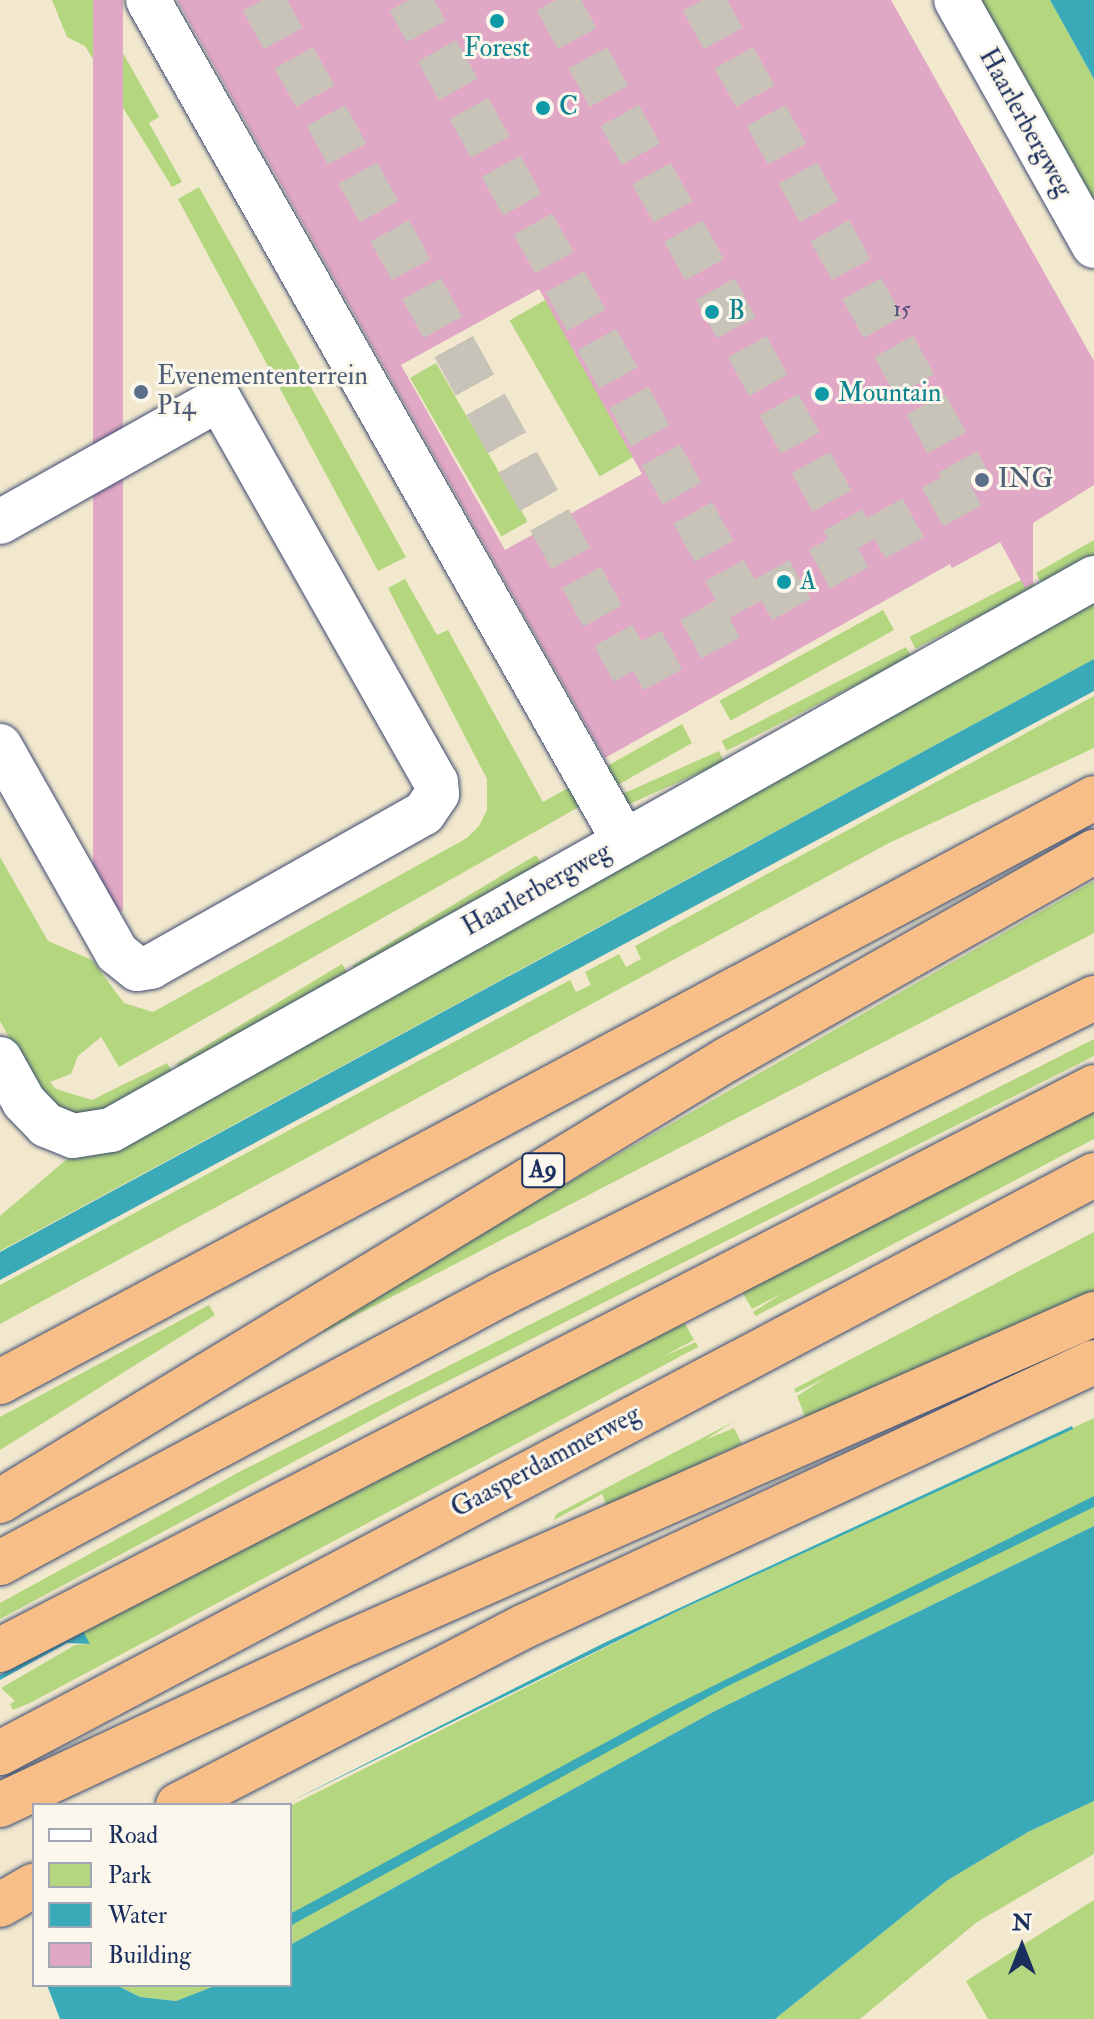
<!DOCTYPE html>
<style>
body{margin:0}
#map{position:relative;width:1094px;height:2019px;overflow:hidden;background:#f2e8ce;font-family:"IM FELL Double Pica",serif}
div>[style]{position:absolute}
[style*='--x']{left:calc(var(--x)*1px);top:calc(var(--y)*1px);width:calc(var(--w)*1px);rotate:calc(var(--a)*1deg)}
.green>*{inset:0;background:#b4d67f;transform-origin:0 0}
.water>*{inset:0;background:#3aaab8}
.pier>*{inset:0;background:#f2e8ce}
.building>*{inset:0;background:#e1a8c6;transform-origin:0 0}
.minor-tunnel>*{height:44px;margin-top:-22px;transform-origin:0;background:repeating-linear-gradient(90deg,#c7c3b8 0 44px,transparent 0 66px)}
.roads{filter:drop-shadow(0 0 2px #3b4b6f) drop-shadow(0 0 2px #3b4b6f)}
.minor>*{height:44px;margin:-22px;padding:0 22px;transform-origin:22px;border-radius:22px;background:#fff}
.highway>*{height:44px;margin:-22px;padding:0 22px;transform-origin:22px;border-radius:22px;background:#f7be88}
.dots>*{width:22px;height:22px;translate:-50% -50%;box-sizing:border-box;border:4px solid #fbf7ec;border-radius:50%}
span{translate:-50% -50%;white-space:nowrap;text-align:center;line-height:1.15;-webkit-text-stroke:6px #fbf7ec;paint-order:stroke}
.number-label{font-size:22px;color:#4c4d78}
.number-label span{-webkit-text-stroke-width:0}
.shield-label span{padding:2px 6px;background:#fbf7ec;border:2px solid;border-radius:6px;-webkit-text-stroke-width:0}
.shield-label{font-size:24px;color:#1b2f5e;font-weight:700}
.culture-label{font-size:26px;color:#0d838f}
.left{translate:0 -50%;text-align:left}
.street-label{font-size:26px;color:#1b2f5e}
.service-label{font-size:26px;color:#4e5e75}
.legend{position:absolute;left:32px;top:1803px;width:260px;height:184px;box-sizing:border-box;background:#fbf7ec;border:2px solid #a1a7b3;margin:0;padding:10px 14px;list-style:none;font-size:24px;color:#1b2f5e}
.legend li{display:flex;align-items:center;gap:16px;height:40px}
.legend b{width:40px;border:2px solid #a1a7b3}
.north{position:absolute;left:982px;top:1907px;width:80px;height:80px;-webkit-text-stroke:6px #fbf7ec;paint-order:stroke;rotate:0deg;font-size:22px;font-weight:700;line-height:32px;text-align:center;color:#1b2f5e}
.north::after{content:'';display:block;margin:auto;width:28px;height:36px;background:#1b2f5e;clip-path:polygon(50% 0,100% 100%,50% 72%,0 100%)}
</style>
<div id="map">
<div class="green">
<div style="clip-path:polygon(52px 0,93px 0,159px 117px,149px 123px,182px 182px,172px 187px,85px 46px,67px 37px)"></div>
<div style="clip-path:polygon(978px 0,1050px 0,1094px 79px,1094px 205px)"></div>
<div style="clip-path:polygon(199px 187px,406px 557px,378px 571px,178px 199px)"></div>
<div style="left:552px;top:296px;width:180px;height:49px;rotate:60deg"></div>
<div style="left:436px;top:363px;width:183px;height:30px;rotate:60deg"></div>
<div style="clip-path:polygon(1094px 540px,1094px 555px,1042px 585px,1036px 573px)"></div>
<div style="left:1029px;top:576px;width:13px;height:134px;rotate:63deg"></div>
<div style="clip-path:polygon(405px 579px,437px 635px,448px 630px,543px 802px,682px 724px,692px 743px,119px 1067px,101px 1037px,78px 1056px,71px 1074px,50px 1082px,56px 1089px,92px 1100px,167px 1063px,173px 1073px,105px 1111px,83px 1116px,64px 1112px,37px 1088px,0 1021px,0 857px,48px 941px,92px 960px,124px 1003px,153px 1012px,467px 838px,479px 826px,487px 810px,487px 779px,388px 588px)"></div>
<div style="clip-path:polygon(1094px 600px,1094px 659px,0 1251px,0 1216px,67px 1159px,116px 1150px)"></div>
<div style="left:883px;top:610px;width:23px;height:187px;rotate:61deg"></div>
<div style="left:906px;top:647px;width:11px;height:207px;rotate:63deg"></div>
<div style="clip-path:polygon(1094px 696px,1094px 748px,889px 843px,0 1324px,0 1285px,570px 980px,576px 992px,591px 985px,585px 972px,619px 954px,626px 967px,641px 959px,635px 946px)"></div>
<div style="left:719px;top:751px;width:12px;height:109px;rotate:66deg"></div>
<div style="left:536px;top:855px;width:12px;height:214px;rotate:59deg"></div>
<div style="clip-path:polygon(1094px 881px,1094px 933px,324px 1332px,321px 1325px)"></div>
<div style="left:342px;top:964px;width:12px;height:193px;rotate:59deg"></div>
<div style="clip-path:polygon(1094px 1039px,1094px 1056px,400px 1405px,0 1619px,0 1603px,241px 1471px)"></div>
<div style="clip-path:polygon(1094px 1111px,1094px 1139px,756px 1316px,753px 1312px,783px 1293px,752px 1309px,741px 1290px)"></div>
<div style="clip-path:polygon(1094px 1232px,1094px 1297px,805px 1417px,797px 1396px,827px 1377px,796px 1393px,794px 1389px)"></div>
<div style="clip-path:polygon(209px 1305px,215px 1315px,0 1450px,0 1417px)"></div>
<div style="clip-path:polygon(683px 1320px,694px 1340px,662px 1357px,696px 1342px,698px 1347px,30px 1703px,13px 1710px,10px 1704px,15px 1701px,1px 1688px,75px 1645px,89px 1644px,83px 1631px)"></div>
<div style="clip-path:polygon(1094px 1418px,1094px 1526px,713px 1712px,290px 1945px,290px 1806px,680px 1610px)"></div>
<div style="clip-path:polygon(735px 1421px,705px 1440px,734px 1428px,742px 1444px,710px 1458px,744px 1449px,560px 1529px,607px 1506px,602px 1494px,554px 1520px,556px 1514px)"></div>
<div style="clip-path:polygon(1094px 1801px,1094px 1854px,977px 1922px,860px 2019px,775px 2019px,948px 1880px,1028px 1832px)"></div>
<div style="clip-path:polygon(1094px 1900px,1094px 2019px,988px 2019px,966px 1981px)"></div>
<div style="clip-path:polygon(116px 1985px,217px 1985px,176px 2001px,140px 1997px)"></div>
</div>
<div class="water">
<div style="clip-path:polygon(1050px 0,1094px 0,1094px 79px)"></div>
<div style="clip-path:polygon(1094px 659px,1094px 691px,0 1280px,0 1252px)"></div>
<div style="clip-path:polygon(1072px 1426px,1073px 1429px,680px 1610px,284px 1805px,604px 1643px)"></div>
<div style="clip-path:polygon(1094px 1496px,1094px 1507px,726px 1687px,290px 1926px,290px 1914px,671px 1707px)"></div>
<div style="clip-path:polygon(1094px 1526px,1094px 1801px,1028px 1832px,948px 1880px,775px 2019px,60px 2019px,47px 1985px,116px 1985px,140px 1997px,176px 2001px,217px 1985px,290px 1985px,290px 1945px,713px 1712px)"></div>
<div style="clip-path:polygon(92px 1623px,83px 1631px,90px 1644px,67px 1643px,0 1680px,0 1675px)"></div>
</div>
<div class="pier">
<div style="clip-path:polygon(0 1782px,34px 1838px,31px 1964px,0 1909px)"></div>
</div>
<div class="building">
<div style="left:93px;top:0;width:30px;height:911px"></div>
<div style="clip-path:polygon(evenodd,177px 0,891px 0,1094px 361px,1094px 485px,1033px 523px,1033px 584px,1025px 588px,1000px 542px,952px 568px,950px 564px,605px 758px,177px 0,539px 289px,642px 474px,505px 550px,401px 365px,539px 289px)"></div>
</div>
<div class="minor-tunnel">
<div style="--x:262;--y:0;--w:767;--a:61.06"></div>
<div style="--x:633;--y:671;--w:129;--a:-28.8"></div>
<div style="--x:746;--y:609;--w:696;--a:-118.96"></div>
<div style="--x:556;--y:0;--w:626;--a:61.14"></div>
<div style="--x:858;--y:548;--w:128;--a:151.4"></div>
<div style="--x:702;--y:0;--w:555;--a:61.04"></div>
<div style="--x:971;--y:486;--w:129;--a:151.2"></div>
</div>
<div class="roads">
<div class="minor">
<div style="--x:148;--y:0;--w:966;--a:60.49"></div>
<div style="--x:956;--y:0;--w:282;--a:60.7"></div>
<div style="--x:0;--y:522;--w:251;--a:-29.3"></div>
<div style="--x:219;--y:399;--w:440;--a:60.5"></div>
<div style="--x:436;--y:782;--w:12;--a:85"></div>
<div style="--x:437;--y:794;--w:23;--a:124"></div>
<div style="--x:424;--y:813;--w:313;--a:150.6"></div>
<div style="--x:151;--y:967;--w:14;--a:172"></div>
<div style="--x:137;--y:969;--w:26;--a:-141"></div>
<div style="--x:117;--y:953;--w:238;--a:-119.5"></div>
<div style="--x:0;--y:1059;--w:49;--a:60.8"></div>
<div style="--x:24;--y:1102;--w:32;--a:46"></div>
<div style="--x:46;--y:1125;--w:29;--a:22"></div>
<div style="--x:73;--y:1136;--w:38;--a:-9"></div>
<div style="--x:111;--y:1130;--w:1127;--a:-29.32"></div>
</div>
<div class="highway">
<div style="--x:0;--y:1382;--w:1240;--a:-28.09"></div>
<div style="--x:0;--y:1501;--w:849;--a:-31.28"></div>
<div style="--x:726;--y:1060;--w:423;--a:-29.5"></div>
<div style="--x:0;--y:1563;--w:567;--a:-28.19"></div>
<div style="--x:500;--y:1295;--w:664;--a:-26.57"></div>
<div style="--x:0;--y:1650;--w:1230;--a:-27.23"></div>
<div style="--x:0;--y:1753;--w:1237;--a:-27.85"></div>
<div style="--x:0;--y:1805;--w:384;--a:-25"></div>
<div style="--x:348;--y:1643;--w:815;--a:-23.8"></div>
<div style="--x:178;--y:1805;--w:390;--a:-27.3"></div>
<div style="--x:525;--y:1626;--w:627;--a:-24.89"></div>
<div style="--x:0;--y:1905;--w:39;--a:-30"></div>
</div>
</div>
<div class="dots">
<div style="left:497px;top:21px;background:#0f9aa8"></div>
<div style="left:543px;top:108px;background:#0f9aa8"></div>
<div style="left:712px;top:312px;background:#0f9aa8"></div>
<div style="left:141px;top:392px;background:#5c6f8a"></div>
<div style="left:822px;top:394px;background:#0f9aa8"></div>
<div style="left:982px;top:480px;background:#5c6f8a"></div>
<div style="left:784px;top:582px;background:#0f9aa8"></div>
</div>
<div class="number-label">
<span style="left:902px;top:310px">15</span>
</div>
<div class="shield-label">
<span style="left:543px;top:1170px">A9</span>
</div>
<div class="culture-label">
<span style="left:497px;top:49px">Forest</span>
<span class="left" style="left:559px;top:108px">C</span>
<span class="left" style="left:728px;top:312px">B</span>
<span class="left" style="left:838px;top:394px">Mountain</span>
<span class="left" style="left:800px;top:582px">A</span>
</div>
<div class="street-label">
<span style="left:1025px;top:123px;rotate:61deg">Haarlerbergweg</span>
<span style="left:537px;top:890px;rotate:-29deg">Haarlerbergweg</span>
<span style="left:546px;top:1462px;rotate:-28deg">Gaasperdammerweg</span>
</div>
<div class="service-label">
<span class="left" style="left:157px;top:392px">Evenemententerrein<br>P14</span>
<span class="left" style="left:998px;top:480px">ING</span>
</div>
<ul class="legend">
<li><b style="height:10px;background:#fff"></b>Road</li>
<li><b style="height:22px;background:#b4d67f"></b>Park</li>
<li><b style="height:22px;background:#3aaab8"></b>Water</li>
<li><b style="height:22px;background:#e1a8c6"></b>Building</li>
</ul>
<div class="north">N</div>
</div>
